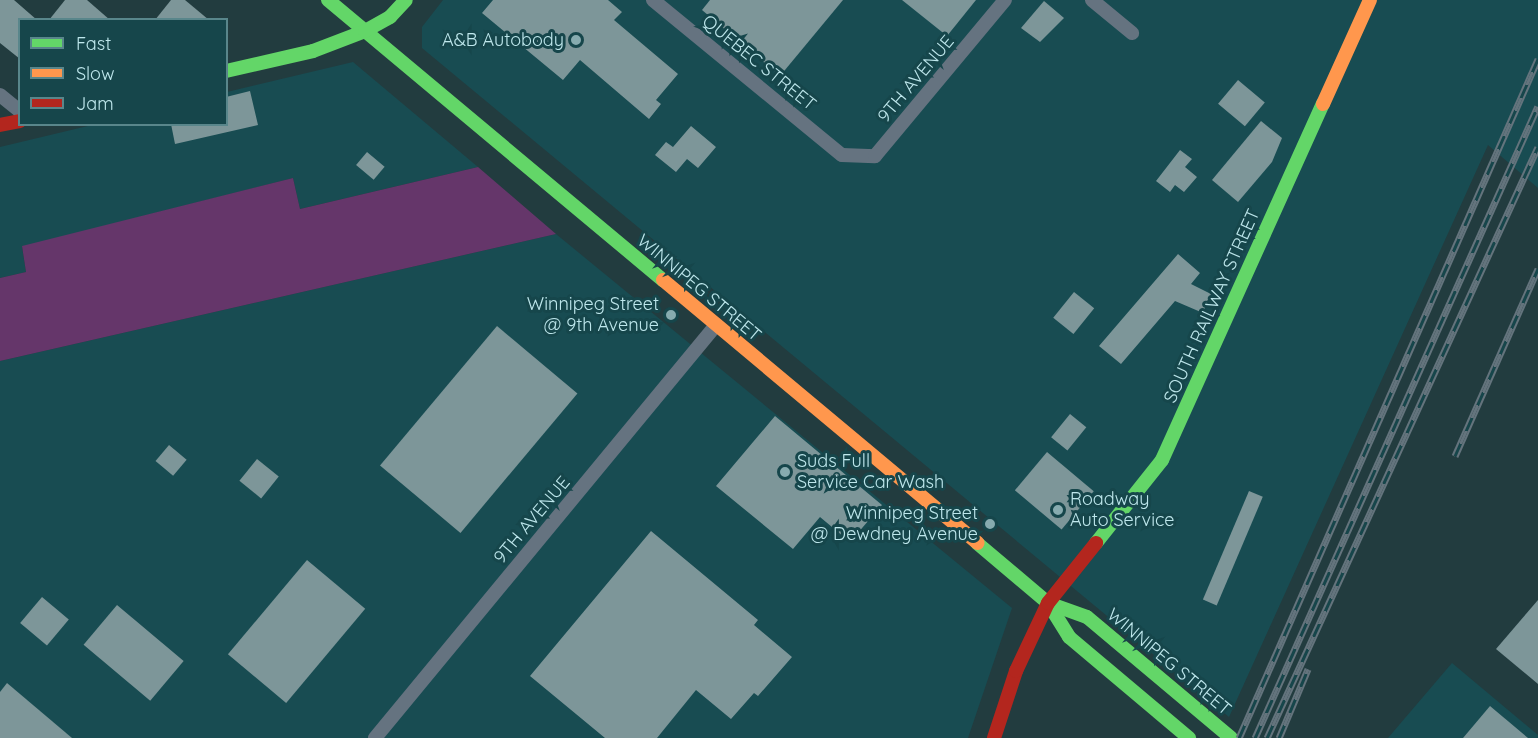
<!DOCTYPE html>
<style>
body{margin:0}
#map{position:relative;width:1538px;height:738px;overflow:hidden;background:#223c3f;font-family:Quicksand,sans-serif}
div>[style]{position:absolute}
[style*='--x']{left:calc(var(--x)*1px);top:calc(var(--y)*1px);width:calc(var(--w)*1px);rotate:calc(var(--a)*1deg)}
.built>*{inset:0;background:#184c52}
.green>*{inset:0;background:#65366a}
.building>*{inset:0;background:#7d9699;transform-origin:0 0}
.street>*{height:14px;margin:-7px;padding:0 7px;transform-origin:7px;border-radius:7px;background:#657380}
.fast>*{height:14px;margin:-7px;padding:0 7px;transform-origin:7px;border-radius:7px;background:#63d668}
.slow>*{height:14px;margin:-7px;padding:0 7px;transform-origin:7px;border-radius:7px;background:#ff974d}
.jam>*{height:14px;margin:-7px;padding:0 7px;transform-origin:7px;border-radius:7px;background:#b3261e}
.rail>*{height:7px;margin-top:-3.5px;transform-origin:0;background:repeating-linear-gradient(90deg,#16464b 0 14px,#64747d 0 28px);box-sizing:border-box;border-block:2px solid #64747d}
.dots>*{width:16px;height:16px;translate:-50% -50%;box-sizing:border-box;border:3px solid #16464b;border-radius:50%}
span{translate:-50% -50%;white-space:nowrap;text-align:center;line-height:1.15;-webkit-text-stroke:6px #16464b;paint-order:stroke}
.poi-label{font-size:18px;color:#bee7ec}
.right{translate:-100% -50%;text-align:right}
.left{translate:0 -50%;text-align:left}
.street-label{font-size:18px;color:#bee7ec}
.legend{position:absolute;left:18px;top:18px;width:210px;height:108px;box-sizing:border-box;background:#16464b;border:2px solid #59868b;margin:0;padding:8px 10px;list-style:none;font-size:18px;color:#bee7ec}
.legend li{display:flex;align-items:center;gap:12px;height:30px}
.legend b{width:30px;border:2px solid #59868b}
</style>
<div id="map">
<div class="built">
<div style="clip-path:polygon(443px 0,1538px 0,1538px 188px,1488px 145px,1229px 717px,422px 48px,422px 27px)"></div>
<div style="clip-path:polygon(353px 62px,478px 167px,300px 209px,293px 178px,22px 247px,26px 272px,0 278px,0 147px,92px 125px,226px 124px,227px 92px)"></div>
<div style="clip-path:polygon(556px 234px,1012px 608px,968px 738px,0 738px,0 361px)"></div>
<div style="clip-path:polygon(1452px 663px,1538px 735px,1538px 738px,1388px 738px)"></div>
</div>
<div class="green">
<div style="clip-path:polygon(478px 167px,556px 234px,0 361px,0 278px,26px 272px,22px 246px,293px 178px,300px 209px)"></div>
</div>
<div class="building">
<div style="clip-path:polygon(0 0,14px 0,37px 20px,20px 20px,20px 59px,0 43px)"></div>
<div style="clip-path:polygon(65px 0,87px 0,110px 20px,49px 20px)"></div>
<div style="clip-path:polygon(171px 0,185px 0,209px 20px,155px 20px)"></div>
<div style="clip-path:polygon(493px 0,608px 0,622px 12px,614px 20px,678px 74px,656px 100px,661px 104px,649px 119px,580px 60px,563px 80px,482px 13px)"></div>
<div style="clip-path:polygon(710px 0,843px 0,780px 76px,702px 10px)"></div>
<div style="clip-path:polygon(902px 0,976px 0,947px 36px)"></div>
<div style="clip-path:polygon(1044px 1px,1064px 18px,1040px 42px,1021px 28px)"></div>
<div style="left:1238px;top:80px;width:35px;height:31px;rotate:40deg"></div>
<div style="clip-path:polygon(250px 91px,258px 125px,175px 144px,171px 124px,226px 124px,226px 97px)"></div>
<div style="clip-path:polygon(1261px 121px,1282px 138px,1272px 162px,1238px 202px,1212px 180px)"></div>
<div style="clip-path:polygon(691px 126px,716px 147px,698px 168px,687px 159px,676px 172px,655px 155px,666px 142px,673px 147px)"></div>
<div style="clip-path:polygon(1180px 150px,1192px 159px,1185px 167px,1197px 177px,1184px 192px,1175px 185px,1170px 192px,1156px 181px)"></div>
<div style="left:367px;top:152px;width:23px;height:17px;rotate:40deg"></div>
<div style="clip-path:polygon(1178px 254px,1200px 273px,1191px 284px,1211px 294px,1203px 313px,1175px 301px,1121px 364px,1099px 346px)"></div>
<div style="left:1074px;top:292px;width:26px;height:33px;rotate:39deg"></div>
<div style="left:497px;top:326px;width:105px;height:182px;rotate:40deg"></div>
<div style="left:1070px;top:414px;width:21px;height:30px;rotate:39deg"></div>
<div style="clip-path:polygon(775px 416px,882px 505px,850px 542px,820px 517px,793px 549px,716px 486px)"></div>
<div style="left:169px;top:445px;width:23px;height:21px;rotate:40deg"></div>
<div style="left:1047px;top:452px;width:61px;height:50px;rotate:40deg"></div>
<div style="left:257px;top:459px;width:28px;height:28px;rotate:39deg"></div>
<div style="left:1249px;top:491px;width:15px;height:118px;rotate:23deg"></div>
<div style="clip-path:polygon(651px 531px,758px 620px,754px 625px,792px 657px,758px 696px,754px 693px,731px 719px,696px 690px,657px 738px,605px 738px,530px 676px)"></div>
<div style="left:307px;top:560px;width:76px;height:123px;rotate:40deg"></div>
<div style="left:42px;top:597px;width:35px;height:34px;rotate:40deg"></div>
<div style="clip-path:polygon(1538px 600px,1538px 684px,1496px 649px)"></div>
<div style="left:117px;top:605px;width:87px;height:52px;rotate:40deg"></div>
<div style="clip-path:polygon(7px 683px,72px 738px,0 738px,0 692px)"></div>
<div style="clip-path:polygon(1490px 706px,1528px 738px,1463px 738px)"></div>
</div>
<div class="street">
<div style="--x:653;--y:0;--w:244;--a:39.4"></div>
<div style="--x:842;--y:155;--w:33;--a:2"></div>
<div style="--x:875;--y:156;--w:203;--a:-50.2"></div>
<div style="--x:1092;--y:0;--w:52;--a:39.5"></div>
<div style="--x:0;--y:95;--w:26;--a:39"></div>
<div style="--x:375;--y:738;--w:536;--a:-50.45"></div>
</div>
<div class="fast">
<div style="--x:328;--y:0;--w:437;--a:39.9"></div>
<div style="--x:226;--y:71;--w:89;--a:-12.9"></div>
<div style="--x:313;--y:51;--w:56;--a:-21"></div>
<div style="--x:365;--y:31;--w:29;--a:-29"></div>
<div style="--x:390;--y:17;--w:23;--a:-47"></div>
<div style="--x:977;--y:543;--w:93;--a:40.2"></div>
<div style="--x:1048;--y:603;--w:40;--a:58"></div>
<div style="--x:1069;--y:637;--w:157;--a:40.1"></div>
<div style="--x:1096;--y:543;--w:106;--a:-51.5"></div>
<div style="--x:1162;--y:460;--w:391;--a:-65.7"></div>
<div style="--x:1048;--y:603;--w:41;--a:19.7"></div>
<div style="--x:1087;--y:617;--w:188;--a:40"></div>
</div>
<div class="slow">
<div style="--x:1323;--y:104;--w:114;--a:-65.7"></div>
<div style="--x:663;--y:280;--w:410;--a:39.9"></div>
</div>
<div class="jam">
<div style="--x:0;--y:125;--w:20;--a:-11"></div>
<div style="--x:994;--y:738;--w:71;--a:-71.8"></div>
<div style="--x:1016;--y:671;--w:75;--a:-64.8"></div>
<div style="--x:1048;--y:603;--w:77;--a:-51.3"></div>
</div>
<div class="rail">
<div style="--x:1455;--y:456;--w:205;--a:-66.1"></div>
<div style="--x:1239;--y:738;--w:742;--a:-66.23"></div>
<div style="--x:1255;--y:738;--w:692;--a:-65.88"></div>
<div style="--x:1267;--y:738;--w:650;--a:-65.37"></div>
<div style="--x:1279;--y:738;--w:75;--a:-67.2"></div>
</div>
<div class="dots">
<div style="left:576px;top:40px;background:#87abaf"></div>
<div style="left:671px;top:315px;background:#87abaf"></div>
<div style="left:785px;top:472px;background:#87abaf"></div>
<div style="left:1058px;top:510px;background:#87abaf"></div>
<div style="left:990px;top:524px;background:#87abaf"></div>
</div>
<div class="poi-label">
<span class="right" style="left:564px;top:40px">A&amp;B Autobody</span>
<span class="right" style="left:659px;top:315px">Winnipeg Street<br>@ 9th Avenue</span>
<span class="left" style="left:797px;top:472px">Suds Full<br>Service Car Wash</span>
<span class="left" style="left:1070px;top:510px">Roadway<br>Auto Service</span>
<span class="right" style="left:978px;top:524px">Winnipeg Street<br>@ Dewdney Avenue</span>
</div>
<div class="street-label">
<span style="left:759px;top:63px;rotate:39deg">QUEBEC STREET</span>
<span style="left:916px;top:79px;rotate:-50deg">9TH AVENUE</span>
<span style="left:699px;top:288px;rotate:40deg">WINNIPEG STREET</span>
<span style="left:1212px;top:306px;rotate:-66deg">SOUTH RAILWAY STREET</span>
<span style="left:532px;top:520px;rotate:-50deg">9TH AVENUE</span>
<span style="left:1169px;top:662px;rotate:40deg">WINNIPEG STREET</span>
</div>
<ul class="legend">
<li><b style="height:8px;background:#63d668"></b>Fast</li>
<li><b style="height:8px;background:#ff974d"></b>Slow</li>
<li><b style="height:8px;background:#b3261e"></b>Jam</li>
</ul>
</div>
